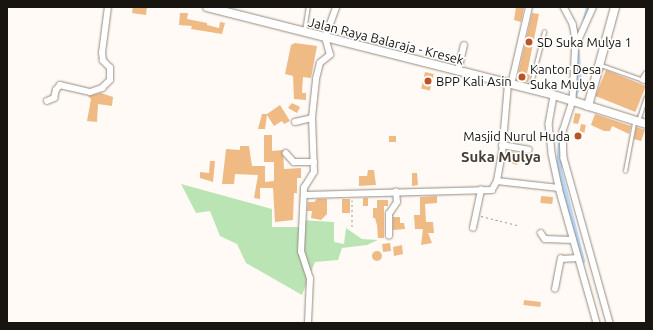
<!DOCTYPE html>
<style>
body{margin:0}
#map{position:relative;width:653px;height:330px;overflow:hidden;background:#fffaf5;font-family:Ubuntu,sans-serif}
div>[style]{position:absolute}
[style*='--x']{left:calc(var(--x)*1px);top:calc(var(--y)*1px);width:calc(var(--w)*1px);rotate:calc(var(--a)*1deg)}
.green>*{inset:0;background:#bbe4b5}
.canal>*{height:6px;margin:-3px;padding:0 3px;transform-origin:3px;border-radius:3px;background:#b9dbfa}
.building>*{inset:0;background:#f0ba85;transform-origin:0 0}
.round{border-radius:50%}
.path>*{height:1px;margin-top:-0.5px;transform-origin:0;background:repeating-linear-gradient(90deg,#a09b96 0 2px,transparent 0 5px)}
.roads{filter:drop-shadow(0 0 1px #978b80) drop-shadow(0 0 1px #978b80)}
.lane>*{height:2.5px;margin:-1.25px;padding:0 1.25px;transform-origin:1.25px;border-radius:1.25px;background:#fff}
.street>*{height:5.5px;margin:-2.75px;padding:0 2.75px;transform-origin:2.75px;border-radius:2.75px;background:#fff}
.secondary>*{height:8px;margin:-4px;padding:0 4px;transform-origin:4px;border-radius:4px;background:#fff}
.dots>*{width:11px;height:11px;translate:-50% -50%;box-sizing:border-box;border:2px solid #fff;border-radius:50%}
span{translate:-50% -50%;white-space:nowrap;text-align:center;line-height:1.15;-webkit-text-stroke:3px #fff;paint-order:stroke}
.street-label{font-size:13px;color:#181410}
.poi-label{font-size:13px;color:#181410}
.left{translate:0 -50%;text-align:left}
.right{translate:-100% -50%;text-align:right}
.quarter-label{font-size:15px;color:#483e34;font-weight:700}
.frame{position:absolute;inset:0;border:8px solid #181410;pointer-events:none}
</style>
<div id="map">
<div class="green">
<div style="clip-path:polygon(181px 184px,272px 209px,272px 227px,299px 227px,300px 220px,334px 222px,334px 242px,344px 244px,346px 228px,362px 239px,378px 240px,367px 245px,342px 248px,338px 260px,315px 262px,302px 295px,246px 263px,237px 244px,220px 236px,210px 211px,196px 213px)"></div>
</div>
<div class="canal">
<div style="--x:586;--y:19;--w:12;--a:-76"></div>
<div style="--x:574;--y:96;--w:14;--a:-69"></div>
<div style="--x:579;--y:83;--w:30;--a:-94"></div>
<div style="--x:561;--y:139;--w:31;--a:94"></div>
<div style="--x:559;--y:170;--w:94;--a:75.8"></div>
</div>
<div class="building">
<div style="clip-path:polygon(133px 7px,147px 7px,146px 15px,132px 13px)"></div>
<div style="clip-path:polygon(516px 7px,524px 7px,521px 22px,514px 20px)"></div>
<div style="clip-path:polygon(180px 13px,188px 13px,187px 19px,207px 23px,207px 25px,219px 28px,220px 22px,225px 23px,222px 34px,191px 29px,192px 26px,179px 25px)"></div>
<div style="clip-path:polygon(532px 13px,539px 14px,527px 74px,530px 75px,528px 82px,517px 79px)"></div>
<div style="clip-path:polygon(295px 43px,317px 46px,311px 78px,303px 77px,302px 93px,306px 93px,306px 100px,294px 99px,293px 76px,285px 74px,291px 45px)"></div>
<div style="left:606px;top:70px;width:43px;height:28px;rotate:22deg"></div>
<div style="left:425px;top:72px;width:9px;height:17px;rotate:13deg"></div>
<div style="clip-path:polygon(101px 93px,113px 97px,112px 106px,98px 104px,97px 122px,87px 121px,91px 99px,88px 96px)"></div>
<div style="clip-path:polygon(292px 103px,300px 107px,297px 113px,288px 108px)"></div>
<div style="clip-path:polygon(280px 105px,290px 121px,284px 124px,282px 121px,274px 126px,267px 115px,265px 129px,258px 129px,262px 114px,267px 114px)"></div>
<div style="clip-path:polygon(575px 113px,581px 114px,578px 124px,573px 123px)"></div>
<div style="clip-path:polygon(595px 114px,631px 126px,629px 134px,612px 126px,610px 131px,604px 131px,591px 125px)"></div>
<div style="left:581px;top:124px;width:5px;height:8px;rotate:11deg"></div>
<div style="clip-path:polygon(636px 127px,645px 130px,641px 141px,634px 139px)"></div>
<div style="clip-path:polygon(576px 132px,582px 134px,581px 140px,574px 138px)"></div>
<div style="clip-path:polygon(264px 135px,272px 135px,272px 151px,283px 150px,284px 169px,301px 168px,301px 178px,297px 178px,297px 193px,294px 193px,293px 220px,275px 222px,273px 188px,260px 188px,260px 199px,254px 198px,258px 175px,235px 174px,234px 184px,222px 184px,226px 149px,240px 150px,240px 146px,249px 146px,252px 166px,265px 166px,265px 182px,274px 181px,274px 162px,264px 162px)"></div>
<div style="left:389px;top:136px;width:7px;height:6px"></div>
<div style="clip-path:polygon(508px 151px,521px 153px,517px 165px,505px 161px)"></div>
<div style="clip-path:polygon(210px 161px,215px 161px,213px 182px,200px 178px,200px 172px,209px 173px)"></div>
<div style="clip-path:polygon(368px 170px,374px 170px,376px 185px,359px 186px,359px 176px,367px 176px)"></div>
<div style="clip-path:polygon(412px 173px,417px 173px,418px 185px,412px 186px)"></div>
<div style="clip-path:polygon(437px 196px,437px 203px,425px 204px,426px 222px,433px 222px,434px 233px,428px 233px,432px 243px,421px 245px,423px 229px,415px 229px,414px 215px,420px 215px,420px 197px)"></div>
<div style="left:541px;top:196px;width:12px;height:7px;rotate:5deg"></div>
<div style="left:363px;top:198px;width:5px;height:8px"></div>
<div style="clip-path:polygon(317px 199px,327px 199px,327px 214px,321px 220px,311px 218px,312px 211px,307px 211px,308px 202px,314px 202px)"></div>
<div style="left:342px;top:199px;width:8px;height:14px"></div>
<div style="clip-path:polygon(377px 200px,388px 200px,388px 206px,384px 206px,384px 238px,378px 238px,377px 225px,375px 218px,373px 218px,373px 208px,377px 208px)"></div>
<div style="clip-path:polygon(393px 217px,400px 217px,400px 223px,404px 223px,405px 229px,393px 230px)"></div>
<div style="left:390px;top:243px;width:8px;height:8px;rotate:83deg"></div>
<div style="clip-path:polygon(402px 245px,403px 254px,394px 256px,393px 247px)"></div>
<div class="round" style="left:372px;top:251px;width:10px;height:10px"></div>
<div style="left:524px;top:300px;width:17px;height:5px;rotate:7deg"></div>
</div>
<div class="path">
<div style="--x:481;--y:216;--w:37;--a:14"></div>
<div style="--x:352;--y:227;--w:27;--a:-90"></div>
</div>
<div class="roads">
<div class="lane">
<div style="--x:304;--y:31;--w:24;--a:-81"></div>
<div style="--x:601;--y:65;--w:48;--a:19.6"></div>
<div style="--x:530;--y:87;--w:57;--a:-75.7"></div>
<div style="--x:638;--y:121;--w:25;--a:-72"></div>
<div style="--x:625;--y:171;--w:49;--a:-79.4"></div>
</div>
<div class="street">
<div style="--x:564;--y:7;--w:19;--a:62"></div>
<div style="--x:573;--y:24;--w:15;--a:79"></div>
<div style="--x:576;--y:39;--w:62;--a:92.8"></div>
<div style="--x:573;--y:101;--w:32;--a:108"></div>
<div style="--x:563;--y:131;--w:27;--a:88"></div>
<div style="--x:564;--y:158;--w:171;--a:74.4"></div>
<div style="--x:577;--y:43;--w:39;--a:-66"></div>
<div style="--x:458;--y:71;--w:26;--a:-77"></div>
<div style="--x:643;--y:80;--w:6;--a:-59"></div>
<div style="--x:511;--y:85;--w:80;--a:-77"></div>
<div style="--x:554;--y:96;--w:28;--a:100"></div>
<div style="--x:549;--y:124;--w:30;--a:84"></div>
<div style="--x:552;--y:154;--w:35;--a:78"></div>
<div style="--x:559;--y:188;--w:140;--a:74.3"></div>
<div style="--x:47;--y:101;--w:8;--a:-23"></div>
<div style="--x:54;--y:98;--w:8;--a:-76"></div>
<div style="--x:56;--y:90;--w:6;--a:-51"></div>
<div style="--x:60;--y:85;--w:31;--a:13"></div>
<div style="--x:90;--y:92;--w:13;--a:-18"></div>
<div style="--x:102;--y:88;--w:11;--a:-45"></div>
<div style="--x:110;--y:80;--w:12;--a:-90"></div>
<div style="--x:110;--y:68;--w:10;--a:-135"></div>
<div style="--x:103;--y:61;--w:8;--a:-97"></div>
<div style="--x:102;--y:53;--w:46;--a:-82.6"></div>
<div style="--x:295;--y:122;--w:17;--a:-13"></div>
<div style="--x:502;--y:145;--w:27;--a:10"></div>
<div style="--x:286;--y:153;--w:12;--a:48"></div>
<div style="--x:294;--y:162;--w:20;--a:0"></div>
<div style="--x:497;--y:181;--w:62;--a:6.4"></div>
<div style="--x:305;--y:195;--w:187;--a:-1.5"></div>
<div style="--x:492;--y:190;--w:10;--a:-61"></div>
<div style="--x:497;--y:181;--w:27;--a:-80"></div>
<div style="--x:502;--y:154;--w:70;--a:-85.1"></div>
<div style="--x:473;--y:228;--w:39;--a:-78"></div>
<div style="--x:541;--y:233;--w:7;--a:56"></div>
<div style="--x:545;--y:239;--w:28;--a:2"></div>
<div style="--x:389;--y:236;--w:22;--a:-90"></div>
<div style="--x:389;--y:214;--w:14;--a:-56"></div>
<div style="--x:397;--y:202;--w:10;--a:-96"></div>
<div style="--x:555;--y:289;--w:31;--a:-79"></div>
<div style="--x:561;--y:259;--w:17;--a:-3"></div>
<div style="--x:308;--y:323;--w:44;--a:-87.4"></div>
<div style="--x:310;--y:279;--w:28;--a:-108"></div>
<div style="--x:301;--y:252;--w:64;--a:-87.3"></div>
<div style="--x:304;--y:188;--w:19;--a:-58"></div>
<div style="--x:314;--y:172;--w:54;--a:-92.1"></div>
<div style="--x:312;--y:118;--w:39;--a:-84"></div>
<div style="--x:316;--y:79;--w:16;--a:-76"></div>
<div style="--x:320;--y:63;--w:13;--a:-39"></div>
<div style="--x:330;--y:55;--w:18;--a:-106"></div>
<div style="--x:325;--y:38;--w:33;--a:-70"></div>
</div>
<div class="secondary">
<div style="--x:207;--y:7;--w:348;--a:14.2"></div>
<div style="--x:544;--y:92;--w:107;--a:17.4"></div>
<div style="--x:588;--y:106;--w:103;--a:-74.7"></div>
</div>
</div>
<div class="dots">
<div style="left:529px;top:42px;background:#ba5428"></div>
<div style="left:522px;top:77px;background:#ba5428"></div>
<div style="left:428px;top:81px;background:#ba5428"></div>
<div style="left:578px;top:136px;background:#ba5428"></div>
</div>
<div class="street-label">
<span style="left:386px;top:41px;rotate:14deg">Jalan Raya Balaraja - Kresek</span>
</div>
<div class="poi-label">
<span class="left" style="left:537px;top:42px">SD Suka Mulya 1</span>
<span class="left" style="left:530px;top:77px">Kantor Desa<br>Suka Mulya</span>
<span class="left" style="left:436px;top:81px">BPP Kali Asin</span>
<span class="right" style="left:570px;top:136px">Masjid Nurul Huda</span>
</div>
<div class="quarter-label">
<span style="left:501px;top:157px">Suka Mulya</span>
</div>
<div class="frame"></div>
</div>
